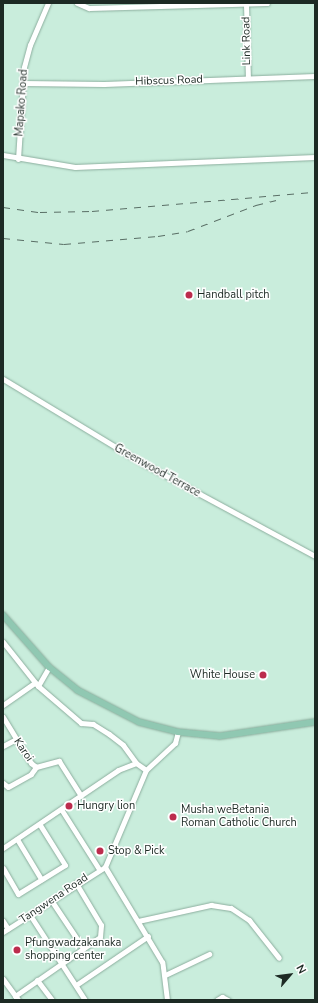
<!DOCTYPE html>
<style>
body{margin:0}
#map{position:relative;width:318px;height:1003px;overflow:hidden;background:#c9eddc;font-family:"Nunito Sans",sans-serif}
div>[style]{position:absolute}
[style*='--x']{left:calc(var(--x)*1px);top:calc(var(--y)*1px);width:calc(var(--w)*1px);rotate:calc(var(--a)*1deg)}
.roads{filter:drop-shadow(0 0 1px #8cae9e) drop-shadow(0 0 1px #8cae9e)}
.minor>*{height:5px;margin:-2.5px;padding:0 2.5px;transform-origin:2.5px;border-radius:2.5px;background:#fff}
.major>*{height:6px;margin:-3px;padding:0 3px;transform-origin:3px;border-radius:3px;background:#90c8b2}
.rail>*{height:1px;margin-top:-0.5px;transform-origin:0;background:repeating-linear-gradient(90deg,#596e65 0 7px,transparent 0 14px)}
.dots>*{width:11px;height:11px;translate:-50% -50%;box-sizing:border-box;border:2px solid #fff;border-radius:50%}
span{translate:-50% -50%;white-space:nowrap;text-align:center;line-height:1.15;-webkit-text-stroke:3px #fff;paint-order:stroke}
.street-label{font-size:11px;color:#1d2a24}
.poi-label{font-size:11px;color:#1d2a24}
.left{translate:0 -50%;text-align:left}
.right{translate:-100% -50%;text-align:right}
.frame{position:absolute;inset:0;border:4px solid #1d2a24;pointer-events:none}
.north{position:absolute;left:270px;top:955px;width:40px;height:40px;-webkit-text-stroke:3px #fff;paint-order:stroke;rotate:62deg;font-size:11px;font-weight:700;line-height:16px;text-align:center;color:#1d2a24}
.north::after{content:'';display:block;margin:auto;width:14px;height:18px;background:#1d2a24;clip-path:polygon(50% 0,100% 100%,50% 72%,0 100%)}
</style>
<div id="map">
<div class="roads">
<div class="minor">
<div style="--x:77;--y:3;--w:13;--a:23"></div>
<div style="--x:89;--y:8;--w:178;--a:-1.6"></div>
<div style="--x:246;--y:4;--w:74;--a:88.5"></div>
<div style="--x:23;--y:83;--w:81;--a:0.7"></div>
<div style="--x:104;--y:84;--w:211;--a:-2.2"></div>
<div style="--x:3;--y:155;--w:73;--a:9.5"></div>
<div style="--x:75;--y:167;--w:240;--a:-2.4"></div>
<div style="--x:18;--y:159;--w:92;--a:-86.3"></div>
<div style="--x:24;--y:67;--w:23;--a:-75"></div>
<div style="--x:30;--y:45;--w:46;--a:-66.8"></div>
<div style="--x:3;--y:379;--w:165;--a:31.1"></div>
<div style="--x:144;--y:464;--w:194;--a:28.3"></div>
<div style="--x:3;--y:642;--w:56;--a:51.5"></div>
<div style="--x:38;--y:686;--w:57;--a:40.7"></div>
<div style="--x:81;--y:723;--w:12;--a:5"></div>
<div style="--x:93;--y:724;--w:19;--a:32"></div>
<div style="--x:109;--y:734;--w:18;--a:38"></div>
<div style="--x:123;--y:745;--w:22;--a:54"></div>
<div style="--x:38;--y:686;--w:22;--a:-60"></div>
<div style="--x:3;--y:705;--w:39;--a:-35"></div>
<div style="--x:3;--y:717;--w:54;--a:58.7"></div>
<div style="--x:31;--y:763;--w:6;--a:39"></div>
<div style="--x:36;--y:767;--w:24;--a:-15"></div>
<div style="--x:59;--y:761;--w:41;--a:57.8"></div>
<div style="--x:3;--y:746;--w:15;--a:-28"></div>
<div style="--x:3;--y:783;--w:6;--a:39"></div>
<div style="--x:8;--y:787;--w:26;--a:-29"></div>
<div style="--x:31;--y:774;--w:9;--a:-54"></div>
<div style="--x:61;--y:809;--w:71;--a:57.7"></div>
<div style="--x:17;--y:839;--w:47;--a:59"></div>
<div style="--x:3;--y:848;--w:139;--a:-34.1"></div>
<div style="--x:118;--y:770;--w:19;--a:-21"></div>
<div style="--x:136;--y:763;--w:12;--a:35"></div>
<div style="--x:3;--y:868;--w:30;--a:60"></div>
<div style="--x:18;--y:894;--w:55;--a:-31.7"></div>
<div style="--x:65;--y:865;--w:47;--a:-122"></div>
<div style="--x:51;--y:900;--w:58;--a:56.3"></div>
<div style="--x:30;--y:915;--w:101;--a:57.1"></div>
<div style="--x:3;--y:921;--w:9;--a:58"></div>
<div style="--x:138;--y:921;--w:75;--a:-12.4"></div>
<div style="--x:211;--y:905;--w:20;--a:9"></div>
<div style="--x:231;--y:908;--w:22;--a:34"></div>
<div style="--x:249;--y:920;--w:48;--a:51.7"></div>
<div style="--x:3;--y:932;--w:121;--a:-32.5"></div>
<div style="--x:165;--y:975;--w:49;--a:-25.5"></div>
<div style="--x:3;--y:979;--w:26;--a:54"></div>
<div style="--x:37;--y:980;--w:25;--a:53"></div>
<div style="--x:76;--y:985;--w:87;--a:-34.2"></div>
<div style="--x:15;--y:996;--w:103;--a:-34.8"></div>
<div style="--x:100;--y:937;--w:12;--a:-85"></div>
<div style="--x:101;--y:925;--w:49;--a:-120.8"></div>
<div style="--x:167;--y:1000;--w:38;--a:-97"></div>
<div style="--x:162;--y:962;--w:111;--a:-121"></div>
<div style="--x:105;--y:867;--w:105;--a:-67.1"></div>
<div style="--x:146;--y:770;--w:40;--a:-43"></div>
<div style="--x:175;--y:743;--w:11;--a:-75"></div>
<div style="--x:217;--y:1000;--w:6;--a:-31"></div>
<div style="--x:222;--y:997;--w:7;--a:27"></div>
</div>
<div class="major">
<div style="--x:3;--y:615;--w:69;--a:48.5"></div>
<div style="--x:49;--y:667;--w:36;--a:39"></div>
<div style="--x:77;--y:690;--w:70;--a:27.3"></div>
<div style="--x:139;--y:722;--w:40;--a:14.4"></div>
<div style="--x:178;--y:732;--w:42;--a:5.4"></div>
<div style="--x:220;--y:736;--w:96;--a:-8.4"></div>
</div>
</div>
<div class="rail">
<div style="--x:3;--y:207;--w:37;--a:8"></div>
<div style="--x:40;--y:212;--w:52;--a:-1.1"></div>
<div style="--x:92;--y:211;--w:224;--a:-4.9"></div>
<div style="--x:3;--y:238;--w:61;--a:5.6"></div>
<div style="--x:64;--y:244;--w:94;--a:-4.9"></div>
<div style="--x:158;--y:236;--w:30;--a:-9"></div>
<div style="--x:188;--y:231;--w:73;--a:-20.9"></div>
<div style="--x:256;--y:205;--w:21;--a:-14"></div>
</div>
<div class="dots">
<div style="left:189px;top:295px;background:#bc2c4d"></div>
<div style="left:263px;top:675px;background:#bc2c4d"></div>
<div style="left:69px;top:806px;background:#bc2c4d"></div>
<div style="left:173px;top:817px;background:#bc2c4d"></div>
<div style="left:100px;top:851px;background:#bc2c4d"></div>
<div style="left:17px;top:950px;background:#bc2c4d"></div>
</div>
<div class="street-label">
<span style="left:247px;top:41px;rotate:-91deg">Link Road</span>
<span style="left:169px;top:81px;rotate:-2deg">Hibscus Road</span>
<span style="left:22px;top:103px;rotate:-86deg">Mapako Road</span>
<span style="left:157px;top:471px;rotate:29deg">Greenwood Terrace</span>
<span style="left:23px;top:750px;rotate:56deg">Karoi</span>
<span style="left:54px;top:899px;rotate:-34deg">Tangwena Road</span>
</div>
<div class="poi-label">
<span class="left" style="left:197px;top:295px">Handball pitch</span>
<span class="right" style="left:255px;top:675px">White House</span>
<span class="left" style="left:77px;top:806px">Hungry lion</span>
<span class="left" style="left:181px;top:817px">Musha weBetania<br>Roman Catholic Church</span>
<span class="left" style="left:108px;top:851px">Stop &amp; Pick</span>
<span class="left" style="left:25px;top:950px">Pfungwadzakanaka<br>shopping center</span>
</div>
<div class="frame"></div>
<div class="north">N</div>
</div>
